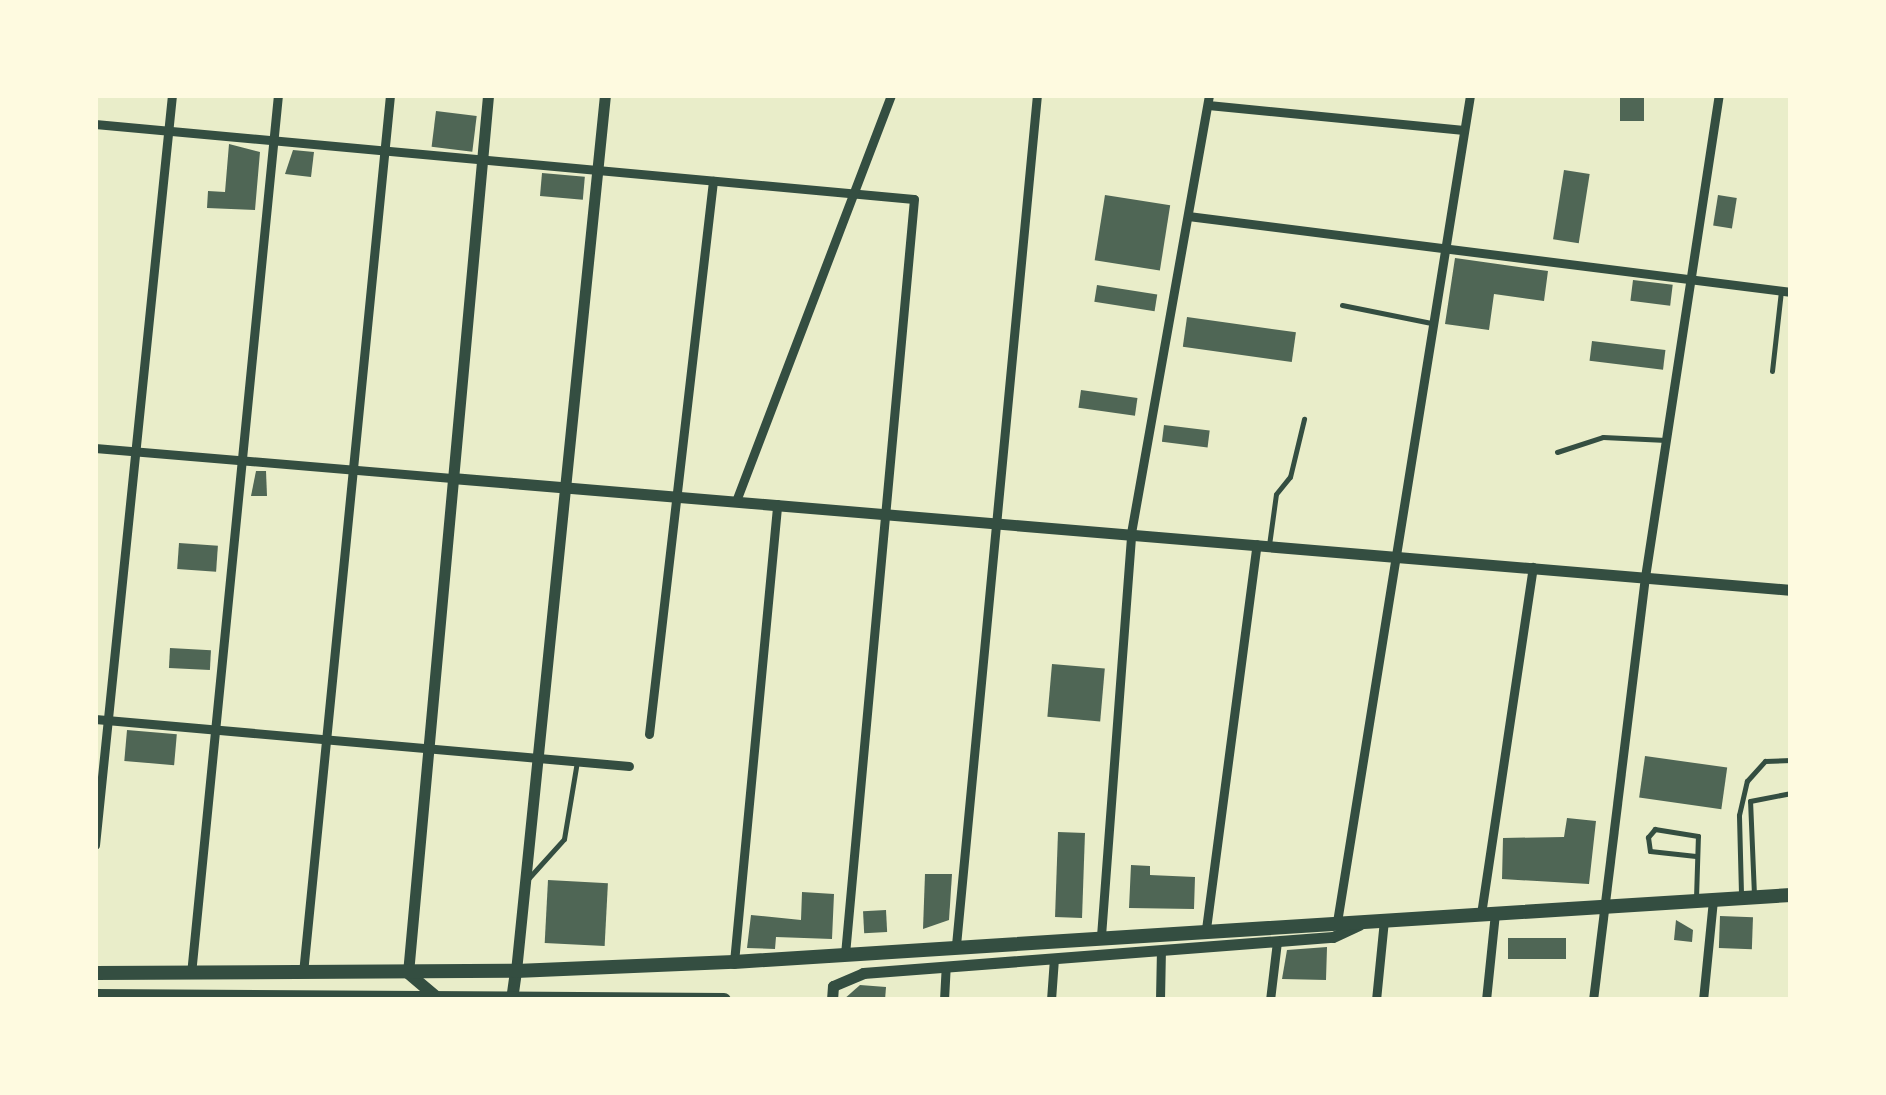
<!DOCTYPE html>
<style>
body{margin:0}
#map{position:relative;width:1886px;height:1095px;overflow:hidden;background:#e9edc9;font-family:Figtree,sans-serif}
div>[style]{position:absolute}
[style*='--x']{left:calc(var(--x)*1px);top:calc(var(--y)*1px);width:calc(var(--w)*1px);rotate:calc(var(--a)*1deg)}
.building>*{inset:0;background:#4f6655;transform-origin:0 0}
.service>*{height:5px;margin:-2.5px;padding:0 2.5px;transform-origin:2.5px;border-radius:2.5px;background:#344e41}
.minor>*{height:9px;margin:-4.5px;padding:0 4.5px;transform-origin:4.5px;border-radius:4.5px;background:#344e41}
.tertiary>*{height:11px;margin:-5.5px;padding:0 5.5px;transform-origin:5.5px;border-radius:5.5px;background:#344e41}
.secondary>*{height:12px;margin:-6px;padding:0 6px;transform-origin:6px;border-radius:6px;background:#344e41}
.primary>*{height:14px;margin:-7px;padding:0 7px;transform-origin:7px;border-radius:7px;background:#344e41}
span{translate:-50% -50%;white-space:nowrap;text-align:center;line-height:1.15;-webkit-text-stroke:8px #fefae0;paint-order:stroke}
.frame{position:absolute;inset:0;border:98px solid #fefae0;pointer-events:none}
</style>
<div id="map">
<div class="building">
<div style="left:1620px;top:95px;width:24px;height:26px"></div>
<div style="left:436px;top:111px;width:41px;height:36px;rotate:7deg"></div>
<div style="clip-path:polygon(229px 144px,260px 152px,255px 210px,207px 208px,208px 191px,225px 192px)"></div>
<div style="clip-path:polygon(293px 150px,314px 152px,311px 177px,285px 174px)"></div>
<div style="left:1564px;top:170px;width:26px;height:70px;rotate:9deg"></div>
<div style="left:542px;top:173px;width:43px;height:23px;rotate:5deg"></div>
<div style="left:1105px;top:195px;width:66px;height:66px;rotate:9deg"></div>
<div style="left:1718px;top:195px;width:19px;height:31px;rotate:9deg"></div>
<div style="clip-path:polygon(1455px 258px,1548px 271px,1544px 301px,1494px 294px,1489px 330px,1445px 324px)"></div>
<div style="left:1633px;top:280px;width:40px;height:21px;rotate:7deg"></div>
<div style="left:1097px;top:285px;width:61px;height:17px;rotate:9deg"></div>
<div style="left:1187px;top:317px;width:110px;height:30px;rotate:8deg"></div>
<div style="left:1592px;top:341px;width:74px;height:20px;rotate:7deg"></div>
<div style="left:1081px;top:390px;width:57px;height:18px;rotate:8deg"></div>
<div style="left:1164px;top:425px;width:46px;height:17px;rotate:7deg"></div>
<div style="clip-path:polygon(256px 471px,266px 471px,267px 496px,251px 496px)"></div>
<div style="left:179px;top:543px;width:39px;height:26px;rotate:4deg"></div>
<div style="left:170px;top:648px;width:41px;height:20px;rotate:3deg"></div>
<div style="left:1052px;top:664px;width:53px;height:53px;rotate:5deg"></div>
<div style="left:127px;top:730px;width:50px;height:31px;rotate:5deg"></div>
<div style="left:1645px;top:756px;width:83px;height:42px;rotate:8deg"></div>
<div style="clip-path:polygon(1567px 818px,1596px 821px,1589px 884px,1502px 879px,1503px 838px,1564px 837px)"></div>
<div style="left:1058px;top:832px;width:27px;height:85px;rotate:2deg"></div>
<div style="clip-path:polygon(1131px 865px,1150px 866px,1150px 875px,1195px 877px,1194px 909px,1129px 908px)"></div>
<div style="clip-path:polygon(925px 874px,952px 874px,949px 920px,923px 929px)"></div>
<div style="left:548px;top:880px;width:60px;height:63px;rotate:3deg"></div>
<div style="clip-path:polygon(802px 892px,834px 894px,832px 939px,776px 937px,775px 949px,747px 948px,751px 915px,801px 920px)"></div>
<div style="left:886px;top:910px;width:22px;height:23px;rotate:87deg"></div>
<div style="left:1720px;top:916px;width:33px;height:32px;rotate:2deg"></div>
<div style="clip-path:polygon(1676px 920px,1693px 930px,1692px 942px,1674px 940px)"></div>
<div style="left:1566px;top:938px;width:21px;height:58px;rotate:90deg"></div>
<div style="clip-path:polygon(1327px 947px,1326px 980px,1282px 979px,1287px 950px)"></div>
<div style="clip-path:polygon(860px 985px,886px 987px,885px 1000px,843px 1000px)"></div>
</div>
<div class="service">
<div style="--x:1342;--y:305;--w:91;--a:11.4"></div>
<div style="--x:1772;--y:371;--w:81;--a:-83.6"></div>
<div style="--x:1557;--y:452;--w:48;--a:-18.1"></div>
<div style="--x:1603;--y:437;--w:63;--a:2.7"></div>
<div style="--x:1269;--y:545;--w:51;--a:-82.2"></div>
<div style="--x:1276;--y:494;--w:22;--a:-51"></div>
<div style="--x:1290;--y:477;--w:60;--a:-76.4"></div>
<div style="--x:527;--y:880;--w:55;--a:-47.9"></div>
<div style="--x:564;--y:839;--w:79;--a:-80.5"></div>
<div style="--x:1741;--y:893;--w:78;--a:-91.5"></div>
<div style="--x:1739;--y:815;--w:35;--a:-77"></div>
<div style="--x:1747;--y:781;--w:27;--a:-48"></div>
<div style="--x:1765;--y:761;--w:26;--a:-2"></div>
<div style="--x:1754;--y:895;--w:94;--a:-92.4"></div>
<div style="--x:1750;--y:801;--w:42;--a:-11"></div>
<div style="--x:1696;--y:898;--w:62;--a:-88.2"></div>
<div style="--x:1698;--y:836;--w:44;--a:-170.8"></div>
<div style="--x:1655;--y:829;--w:11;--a:131"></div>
<div style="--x:1648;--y:837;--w:14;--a:82"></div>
<div style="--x:1650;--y:851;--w:46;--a:6.2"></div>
</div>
<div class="minor">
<div style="--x:1208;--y:105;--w:257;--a:5.6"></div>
<div style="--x:95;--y:124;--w:822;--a:5.23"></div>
<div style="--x:914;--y:199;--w:758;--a:95.22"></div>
<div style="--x:1188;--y:216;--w:608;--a:7.18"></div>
<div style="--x:95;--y:448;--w:358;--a:4.8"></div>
<div style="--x:736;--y:501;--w:435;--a:-69.1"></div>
<div style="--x:95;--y:719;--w:536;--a:5.03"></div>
<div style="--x:649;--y:734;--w:557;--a:-83.4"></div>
<div style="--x:95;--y:845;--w:754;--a:-84.14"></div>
<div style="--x:1481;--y:914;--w:351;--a:-81.5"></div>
<div style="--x:1337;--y:922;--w:838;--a:-80.86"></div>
<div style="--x:1206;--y:929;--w:388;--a:-82.5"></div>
<div style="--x:1101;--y:936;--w:404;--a:-85.7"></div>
<div style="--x:1131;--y:533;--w:445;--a:-79.9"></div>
<div style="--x:956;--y:945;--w:854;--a:-84.56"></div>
<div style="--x:734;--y:962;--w:460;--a:-84.6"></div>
<div style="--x:303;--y:973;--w:882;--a:-84.34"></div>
<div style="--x:191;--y:974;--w:883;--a:-84.35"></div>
<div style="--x:944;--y:1000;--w:34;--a:-87"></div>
<div style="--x:1051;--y:1000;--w:42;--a:-85.9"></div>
<div style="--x:1160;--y:1000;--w:50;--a:-88.9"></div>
<div style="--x:1270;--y:1000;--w:59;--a:-83.2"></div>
<div style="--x:1376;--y:1000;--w:80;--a:-84.3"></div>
<div style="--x:1486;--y:1000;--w:87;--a:-84.1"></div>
<div style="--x:1593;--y:1000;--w:426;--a:-83"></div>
<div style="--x:1645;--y:577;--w:488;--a:-81.3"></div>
<div style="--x:1703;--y:1000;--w:101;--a:-84.3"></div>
</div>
<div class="tertiary">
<div style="--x:452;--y:478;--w:1344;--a:4.78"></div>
<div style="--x:516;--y:971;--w:881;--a:-84.2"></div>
<div style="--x:408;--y:973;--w:882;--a:-84.79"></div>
<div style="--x:832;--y:1000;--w:14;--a:-86"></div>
<div style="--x:833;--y:986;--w:33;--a:-23"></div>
<div style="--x:863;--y:973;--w:471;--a:-4.4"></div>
<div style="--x:1333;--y:937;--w:29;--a:-25"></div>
</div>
<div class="secondary">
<div style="--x:408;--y:973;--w:42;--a:40.2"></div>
<div style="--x:512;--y:1000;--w:29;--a:-82"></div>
</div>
<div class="primary">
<div style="--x:95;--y:973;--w:421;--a:-0.3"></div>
<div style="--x:516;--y:971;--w:218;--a:-2.4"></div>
<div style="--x:734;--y:962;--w:1059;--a:-3.63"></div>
<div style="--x:95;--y:996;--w:629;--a:0.36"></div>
</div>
<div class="frame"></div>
</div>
